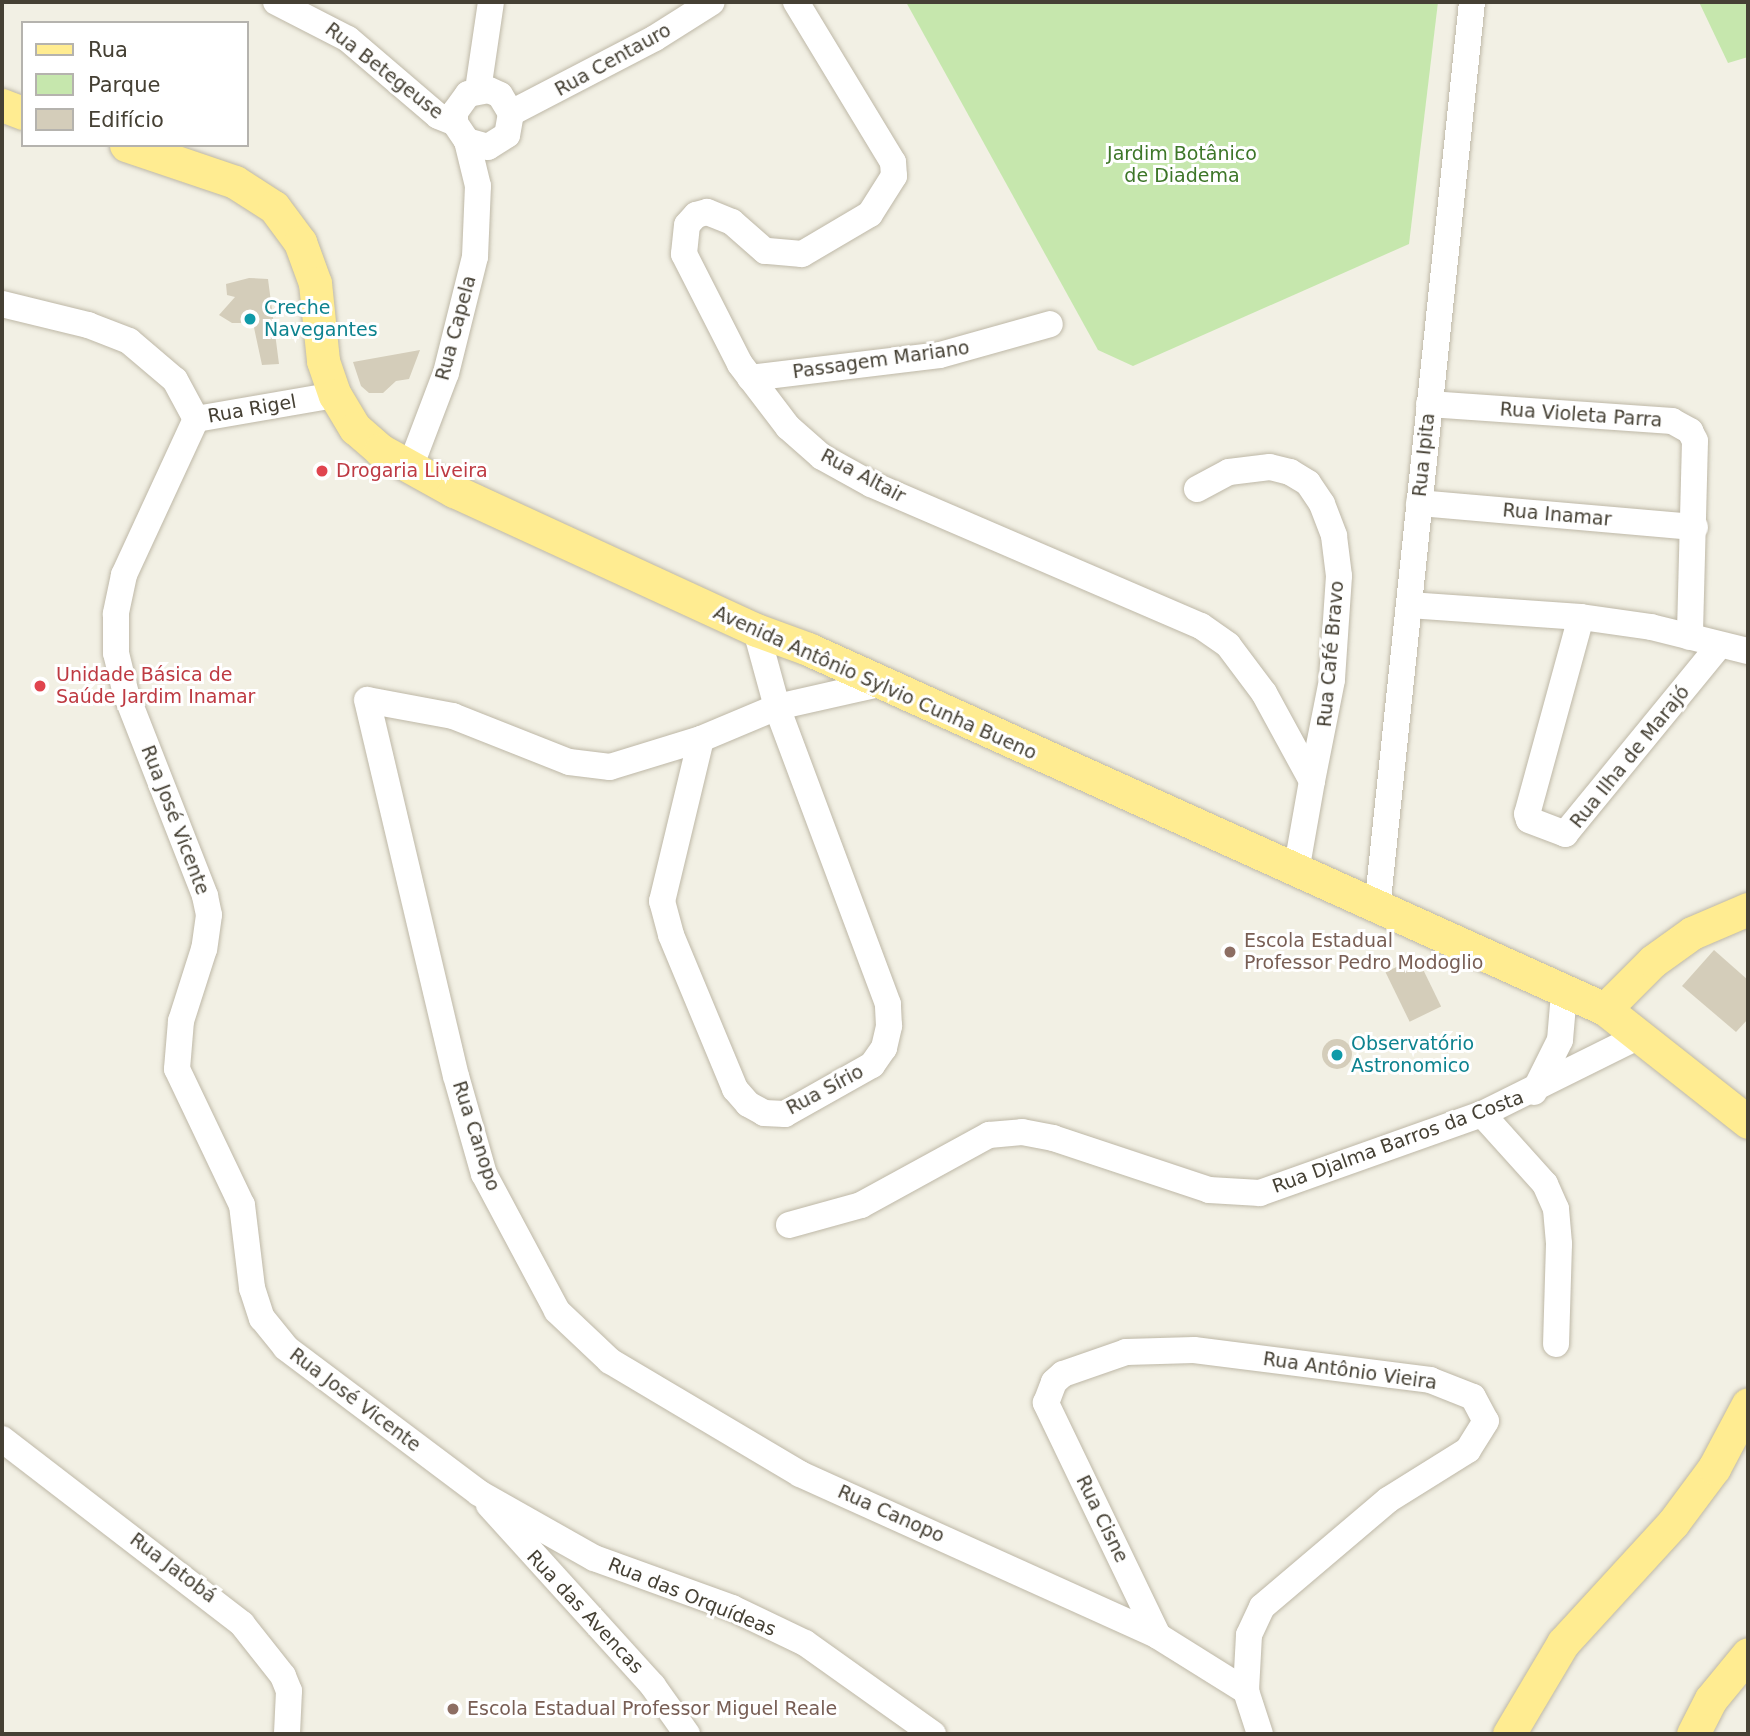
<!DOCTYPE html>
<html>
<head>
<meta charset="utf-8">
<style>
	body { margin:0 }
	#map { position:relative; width:1750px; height:1736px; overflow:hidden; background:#f2f0e4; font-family:"DejaVu Sans",sans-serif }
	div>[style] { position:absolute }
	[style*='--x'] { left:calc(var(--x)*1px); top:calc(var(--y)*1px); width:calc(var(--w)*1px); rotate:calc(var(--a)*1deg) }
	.green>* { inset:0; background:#c6e7ad }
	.building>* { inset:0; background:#d4cdba; transform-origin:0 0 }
	.round { border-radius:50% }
	.roads { filter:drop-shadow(0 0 2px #beb8a7) drop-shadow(0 0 2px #beb8a7) }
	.minor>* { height:26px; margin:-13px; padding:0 13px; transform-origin:13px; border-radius:13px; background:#fff }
	.major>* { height:33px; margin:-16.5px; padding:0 16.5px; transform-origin:16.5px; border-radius:16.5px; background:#ffec91 }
	.dots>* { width:19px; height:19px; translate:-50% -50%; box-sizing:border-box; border:4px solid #fff; border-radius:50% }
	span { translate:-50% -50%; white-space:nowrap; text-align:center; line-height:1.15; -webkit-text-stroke:6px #fff; paint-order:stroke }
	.street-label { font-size:19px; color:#454034 }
	.park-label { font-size:19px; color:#3d7628 }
	.culture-label { font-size:19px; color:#0d838f }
	.left { translate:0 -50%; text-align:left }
	.health-label { font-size:19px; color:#be3a42 }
	.education-label { font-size:19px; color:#785e54 }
	.frame { position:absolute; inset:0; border:4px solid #454034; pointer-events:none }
	.legend { position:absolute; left:21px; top:21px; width:228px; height:126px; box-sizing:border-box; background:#fff; border:2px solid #b5b3ae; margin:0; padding:9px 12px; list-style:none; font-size:21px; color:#454034 }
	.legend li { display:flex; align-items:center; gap:14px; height:35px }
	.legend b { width:35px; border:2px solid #b5b3ae }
</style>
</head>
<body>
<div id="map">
	<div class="green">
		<div style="clip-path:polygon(906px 2px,1438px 2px,1409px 244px,1133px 366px,1098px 350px)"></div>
		<div style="clip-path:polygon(1699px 2px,1748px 2px,1748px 57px,1728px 63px)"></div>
	</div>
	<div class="building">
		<div style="clip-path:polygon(249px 278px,268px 279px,279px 364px,262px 365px,253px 323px,232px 323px,219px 315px,235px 297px,227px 295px,226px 284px)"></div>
		<div style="clip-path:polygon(420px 350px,409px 379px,396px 381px,383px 393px,369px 393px,361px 386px,353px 362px)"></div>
		<div style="clip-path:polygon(1714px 950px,1748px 980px,1748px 1019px,1736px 1032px,1682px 986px)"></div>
		<div style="left:1417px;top:957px;width:55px;height:35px;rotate:64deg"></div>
		<div class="round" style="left:1322px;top:1039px;width:30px;height:30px"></div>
	</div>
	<div class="roads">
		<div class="minor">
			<div style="--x:276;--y:2;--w:81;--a:27.2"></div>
			<div style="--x:348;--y:39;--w:118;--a:40.5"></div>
			<div style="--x:438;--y:116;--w:18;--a:22"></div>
			<div style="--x:796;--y:2;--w:187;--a:58.8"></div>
			<div style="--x:893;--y:162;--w:14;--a:86"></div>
			<div style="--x:894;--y:176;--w:45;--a:122.3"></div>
			<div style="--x:870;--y:214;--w:79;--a:149.5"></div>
			<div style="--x:802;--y:254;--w:37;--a:-175"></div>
			<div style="--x:765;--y:251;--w:44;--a:-138.7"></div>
			<div style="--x:732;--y:222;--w:27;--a:-158"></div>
			<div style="--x:707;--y:212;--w:11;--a:165"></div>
			<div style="--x:696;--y:215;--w:13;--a:132"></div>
			<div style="--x:687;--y:225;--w:29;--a:96"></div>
			<div style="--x:684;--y:254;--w:123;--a:63"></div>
			<div style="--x:740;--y:364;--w:79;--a:52.7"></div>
			<div style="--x:788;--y:427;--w:45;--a:41.4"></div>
			<div style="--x:822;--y:457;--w:56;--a:28.9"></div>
			<div style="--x:871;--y:484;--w:359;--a:23.3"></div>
			<div style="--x:1201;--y:626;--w:33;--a:35"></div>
			<div style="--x:1228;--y:645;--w:60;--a:53.1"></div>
			<div style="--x:1264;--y:693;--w:100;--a:61.4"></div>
			<div style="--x:1312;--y:781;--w:92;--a:100"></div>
			<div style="--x:478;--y:90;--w:89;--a:-81.6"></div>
			<div style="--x:511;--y:113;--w:162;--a:-27.5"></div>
			<div style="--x:655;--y:38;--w:67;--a:-32.3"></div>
			<div style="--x:2;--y:304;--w:89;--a:13.7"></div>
			<div style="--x:88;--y:325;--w:44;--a:21.3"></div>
			<div style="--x:129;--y:341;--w:60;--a:40.3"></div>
			<div style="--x:175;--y:380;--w:44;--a:61.7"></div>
			<div style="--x:196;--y:419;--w:141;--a:-9.8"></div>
			<div style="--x:750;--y:378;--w:191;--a:-6.9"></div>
			<div style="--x:940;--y:355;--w:114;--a:-15.7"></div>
			<div style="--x:1429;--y:404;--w:244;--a:4"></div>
			<div style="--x:1672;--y:421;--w:21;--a:29"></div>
			<div style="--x:1690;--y:431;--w:11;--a:63"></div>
			<div style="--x:1695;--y:441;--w:196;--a:91.5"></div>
			<div style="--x:196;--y:419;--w:172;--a:114.8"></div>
			<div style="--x:124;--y:575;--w:40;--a:102"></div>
			<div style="--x:116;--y:614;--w:39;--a:90"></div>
			<div style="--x:116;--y:653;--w:42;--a:76.3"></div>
			<div style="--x:126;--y:694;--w:217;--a:68.6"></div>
			<div style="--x:205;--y:896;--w:19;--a:78"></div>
			<div style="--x:209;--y:915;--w:34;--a:98"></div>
			<div style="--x:204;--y:949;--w:76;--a:107.7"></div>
			<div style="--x:181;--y:1021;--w:48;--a:94.8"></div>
			<div style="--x:177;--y:1069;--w:151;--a:64.5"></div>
			<div style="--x:242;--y:1205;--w:84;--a:83.1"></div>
			<div style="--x:252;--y:1288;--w:32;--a:72"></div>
			<div style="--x:262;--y:1318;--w:38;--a:51"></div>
			<div style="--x:286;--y:1348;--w:241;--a:36.9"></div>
			<div style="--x:479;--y:1493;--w:132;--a:29.5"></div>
			<div style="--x:594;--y:1558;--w:147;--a:19.9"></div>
			<div style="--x:732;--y:1608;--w:81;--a:25.6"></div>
			<div style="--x:805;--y:1643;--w:157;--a:35.4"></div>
			<div style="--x:411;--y:465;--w:98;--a:-69.2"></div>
			<div style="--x:446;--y:373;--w:120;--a:-76"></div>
			<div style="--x:475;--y:257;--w:71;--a:-87.6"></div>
			<div style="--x:478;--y:186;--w:46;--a:-103.7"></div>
			<div style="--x:467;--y:141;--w:22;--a:-124"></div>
			<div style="--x:455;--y:123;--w:11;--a:-90"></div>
			<div style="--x:455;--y:112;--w:22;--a:-54"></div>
			<div style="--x:468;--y:94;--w:21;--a:-11"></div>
			<div style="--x:489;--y:90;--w:12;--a:24"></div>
			<div style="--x:500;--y:95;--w:21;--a:59"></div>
			<div style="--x:511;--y:113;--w:22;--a:100"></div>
			<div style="--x:507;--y:135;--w:22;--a:148"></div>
			<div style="--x:488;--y:147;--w:22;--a:-164"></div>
			<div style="--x:1197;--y:489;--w:36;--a:-28"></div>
			<div style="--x:1229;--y:472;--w:41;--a:-7"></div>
			<div style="--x:1270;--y:467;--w:21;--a:14"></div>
			<div style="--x:1290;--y:472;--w:21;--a:31"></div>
			<div style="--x:1308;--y:483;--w:25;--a:56"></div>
			<div style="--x:1322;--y:504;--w:34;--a:69"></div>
			<div style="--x:1334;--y:536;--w:40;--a:82.9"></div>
			<div style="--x:1339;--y:576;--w:104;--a:93.9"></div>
			<div style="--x:1332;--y:680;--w:103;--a:101.2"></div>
			<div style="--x:1419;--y:503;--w:277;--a:5"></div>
			<div style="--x:1409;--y:605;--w:172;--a:4"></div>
			<div style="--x:1581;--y:617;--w:71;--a:8.1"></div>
			<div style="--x:1651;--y:627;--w:100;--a:13.9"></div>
			<div style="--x:1581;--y:617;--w:204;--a:105.3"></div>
			<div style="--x:1527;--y:814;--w:6;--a:72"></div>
			<div style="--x:1529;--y:820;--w:39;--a:21"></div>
			<div style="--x:1565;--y:834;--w:242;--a:-50.7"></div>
			<div style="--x:879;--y:684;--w:105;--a:167.3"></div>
			<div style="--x:777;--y:707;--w:82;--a:157.2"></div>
			<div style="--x:701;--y:739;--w:95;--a:162.9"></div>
			<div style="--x:610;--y:767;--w:41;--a:-173"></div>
			<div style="--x:569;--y:762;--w:125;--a:-158.4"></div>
			<div style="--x:453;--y:716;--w:87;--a:-169.5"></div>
			<div style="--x:367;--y:700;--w:386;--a:76.7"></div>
			<div style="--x:456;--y:1076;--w:102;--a:74.1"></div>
			<div style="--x:484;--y:1174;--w:155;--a:61.9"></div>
			<div style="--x:557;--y:1311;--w:73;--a:43.3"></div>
			<div style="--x:610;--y:1361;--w:221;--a:30.7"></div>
			<div style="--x:800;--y:1474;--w:393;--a:24.3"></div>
			<div style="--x:1158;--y:1636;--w:104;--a:32"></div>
			<div style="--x:701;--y:739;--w:167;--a:103.5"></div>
			<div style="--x:662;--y:901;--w:35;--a:75"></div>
			<div style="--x:671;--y:935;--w:167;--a:67.4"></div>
			<div style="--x:735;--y:1089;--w:20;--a:49"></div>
			<div style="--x:748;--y:1104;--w:18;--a:29"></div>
			<div style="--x:764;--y:1113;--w:21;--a:3"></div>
			<div style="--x:785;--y:1114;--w:100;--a:-29.4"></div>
			<div style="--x:872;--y:1065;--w:21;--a:-55"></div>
			<div style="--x:884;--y:1048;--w:23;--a:-77"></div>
			<div style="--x:889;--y:1026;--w:22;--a:-93"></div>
			<div style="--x:888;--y:1004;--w:317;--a:-110.5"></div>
			<div style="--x:777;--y:707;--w:80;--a:-105.3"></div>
			<div style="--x:1377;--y:909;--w:912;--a:-84.02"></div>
			<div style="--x:1534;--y:1092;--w:58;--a:-63.4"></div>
			<div style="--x:1560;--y:1040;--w:47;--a:-85.1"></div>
			<div style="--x:1482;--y:1114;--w:94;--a:48"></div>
			<div style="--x:1545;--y:1184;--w:27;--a:66"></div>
			<div style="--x:1556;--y:1209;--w:35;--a:85"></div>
			<div style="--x:1559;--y:1244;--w:100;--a:91.7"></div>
			<div style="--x:789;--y:1225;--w:75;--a:-15.5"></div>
			<div style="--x:861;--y:1205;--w:146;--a:-28.7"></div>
			<div style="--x:989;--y:1135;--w:33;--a:-5"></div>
			<div style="--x:1022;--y:1132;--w:32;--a:11"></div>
			<div style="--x:1053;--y:1138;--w:164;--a:18.4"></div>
			<div style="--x:1209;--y:1190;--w:51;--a:3.4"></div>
			<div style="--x:1260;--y:1193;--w:236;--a:-19.6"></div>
			<div style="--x:1482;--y:1114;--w:178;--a:-26.4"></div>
			<div style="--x:2;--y:1439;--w:303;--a:37.6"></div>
			<div style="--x:242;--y:1624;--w:66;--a:51.7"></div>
			<div style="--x:283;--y:1676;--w:16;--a:68"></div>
			<div style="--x:289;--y:1691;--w:43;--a:92.7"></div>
			<div style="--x:489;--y:1505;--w:244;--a:47.8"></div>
			<div style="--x:653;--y:1686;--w:59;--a:54.7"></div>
			<div style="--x:1158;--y:1636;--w:259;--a:-115.7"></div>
			<div style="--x:1046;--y:1403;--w:22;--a:-69"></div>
			<div style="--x:1054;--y:1382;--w:12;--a:-42"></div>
			<div style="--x:1063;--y:1374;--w:67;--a:-19.2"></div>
			<div style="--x:1126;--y:1352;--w:68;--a:-1.7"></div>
			<div style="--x:1194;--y:1350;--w:238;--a:7.2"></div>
			<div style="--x:1430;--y:1380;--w:46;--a:21.6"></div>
			<div style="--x:1473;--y:1397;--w:27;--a:62"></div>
			<div style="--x:1486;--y:1421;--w:34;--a:122"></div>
			<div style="--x:1468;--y:1450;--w:94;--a:148"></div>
			<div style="--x:1388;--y:1500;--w:165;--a:139.7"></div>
			<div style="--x:1262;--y:1607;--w:31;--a:115"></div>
			<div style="--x:1249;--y:1635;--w:56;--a:93.1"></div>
			<div style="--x:1246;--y:1691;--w:45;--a:72"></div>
		</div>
		<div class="major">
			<div style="--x:2;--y:105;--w:22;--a:21"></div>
			<div style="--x:126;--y:145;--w:115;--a:18.7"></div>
			<div style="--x:235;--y:182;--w:46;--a:32.7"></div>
			<div style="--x:274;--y:207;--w:44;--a:53.4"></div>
			<div style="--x:300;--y:242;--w:44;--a:69.9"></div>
			<div style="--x:315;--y:283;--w:78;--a:84.1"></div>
			<div style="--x:323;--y:361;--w:36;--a:71"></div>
			<div style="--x:335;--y:395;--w:39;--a:59"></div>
			<div style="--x:355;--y:428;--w:33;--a:41"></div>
			<div style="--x:380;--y:450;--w:85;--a:29"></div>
			<div style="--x:454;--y:491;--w:332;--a:24.7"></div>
			<div style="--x:756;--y:630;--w:55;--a:20.1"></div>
			<div style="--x:808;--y:649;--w:875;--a:24.31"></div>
			<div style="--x:1605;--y:1009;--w:182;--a:38.3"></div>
			<div style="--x:1605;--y:1009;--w:68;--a:-45"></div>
			<div style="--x:1653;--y:961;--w:48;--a:-35.7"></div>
			<div style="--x:1692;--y:933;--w:61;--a:-23.2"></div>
			<div style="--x:1509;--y:1734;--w:106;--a:-59.3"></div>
			<div style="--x:1563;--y:1643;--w:163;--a:-47.5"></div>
			<div style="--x:1673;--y:1523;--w:69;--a:-53.3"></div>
			<div style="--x:1714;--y:1468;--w:72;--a:-62"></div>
			<div style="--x:1693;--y:1734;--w:39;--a:-63"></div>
			<div style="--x:1711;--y:1699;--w:58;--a:-50.6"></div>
		</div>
	</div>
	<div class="dots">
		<div style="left:250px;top:319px;background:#0f9aa8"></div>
		<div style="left:322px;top:471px;background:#e0444e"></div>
		<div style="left:40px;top:686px;background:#e0444e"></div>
		<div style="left:1230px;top:952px;background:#8d6e63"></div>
		<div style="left:1337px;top:1055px;background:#0f9aa8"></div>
		<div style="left:453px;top:1709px;background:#8d6e63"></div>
	</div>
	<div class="street-label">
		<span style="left:613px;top:60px;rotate:-29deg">Rua Centauro</span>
		<span style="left:384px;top:71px;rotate:38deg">Rua Betegeuse</span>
		<span style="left:456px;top:328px;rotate:-75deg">Rua Capela</span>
		<span style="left:881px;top:360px;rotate:-8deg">Passagem Mariano</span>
		<span style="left:252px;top:409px;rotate:-10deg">Rua Rigel</span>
		<span style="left:1581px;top:415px;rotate:4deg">Rua Violeta Parra</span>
		<span style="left:1424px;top:455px;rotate:-84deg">Rua Ipita</span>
		<span style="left:863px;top:476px;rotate:28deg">Rua Altair</span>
		<span style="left:1557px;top:515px;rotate:5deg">Rua Inamar</span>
		<span style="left:1331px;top:654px;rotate:-85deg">Rua Café Bravo</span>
		<span style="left:875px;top:683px;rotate:24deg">Avenida Antônio Sylvio Cunha Bueno</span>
		<span style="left:1630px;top:757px;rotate:-51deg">Rua Ilha de Marajó</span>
		<span style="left:175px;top:820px;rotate:69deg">Rua José Vicente</span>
		<span style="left:825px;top:1090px;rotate:-28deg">Rua Sírio</span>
		<span style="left:476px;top:1136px;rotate:72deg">Rua Canopo</span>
		<span style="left:1398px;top:1142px;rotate:-20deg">Rua Djalma Barros da Costa</span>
		<span style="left:1350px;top:1371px;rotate:8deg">Rua Antônio Vieira</span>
		<span style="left:355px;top:1400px;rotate:37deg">Rua José Vicente</span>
		<span style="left:891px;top:1514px;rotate:24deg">Rua Canopo</span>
		<span style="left:1102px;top:1519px;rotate:64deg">Rua Cisne</span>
		<span style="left:173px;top:1568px;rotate:37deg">Rua Jatobá</span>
		<span style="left:692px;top:1597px;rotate:22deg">Rua das Orquídeas</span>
		<span style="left:585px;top:1612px;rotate:47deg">Rua das Avencas</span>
	</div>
	<div class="park-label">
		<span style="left:1182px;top:165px">Jardim Botânico<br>de Diadema</span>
	</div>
	<div class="culture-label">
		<span class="left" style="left:264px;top:319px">Creche<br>Navegantes</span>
		<span class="left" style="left:1351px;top:1055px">Observatório<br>Astronomico</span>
	</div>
	<div class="health-label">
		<span class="left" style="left:336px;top:471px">Drogaria Liveira</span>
		<span class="left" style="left:56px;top:686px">Unidade Básica de<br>Saúde Jardim Inamar</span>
	</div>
	<div class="education-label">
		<span class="left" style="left:1244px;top:952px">Escola Estadual<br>Professor Pedro Modoglio</span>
		<span class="left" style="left:467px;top:1709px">Escola Estadual Professor Miguel Reale</span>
	</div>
	<div class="frame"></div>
	<ul class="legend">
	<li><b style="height:9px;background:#ffec91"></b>Rua</li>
	<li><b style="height:19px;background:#c6e7ad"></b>Parque</li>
	<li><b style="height:19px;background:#d4cdba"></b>Edifício</li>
	</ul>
</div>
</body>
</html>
